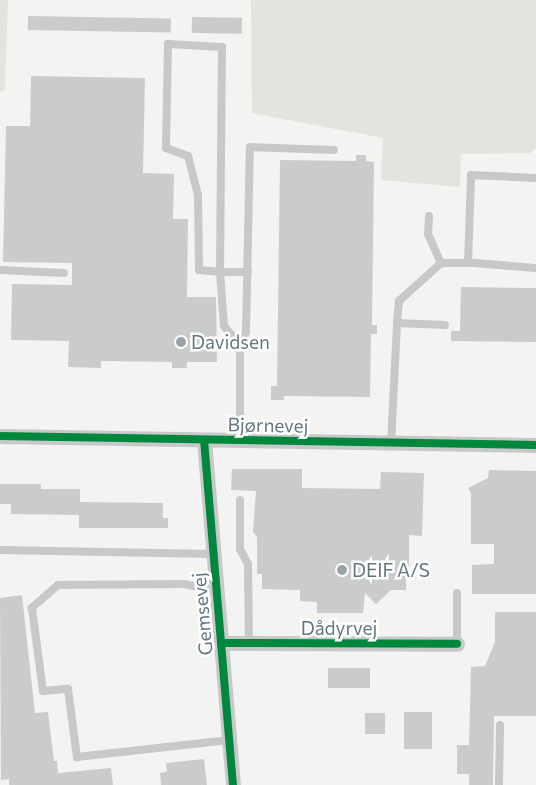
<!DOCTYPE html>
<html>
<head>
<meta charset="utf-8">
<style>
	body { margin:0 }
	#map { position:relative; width:536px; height:785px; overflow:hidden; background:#f3f3f1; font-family:Commissioner,sans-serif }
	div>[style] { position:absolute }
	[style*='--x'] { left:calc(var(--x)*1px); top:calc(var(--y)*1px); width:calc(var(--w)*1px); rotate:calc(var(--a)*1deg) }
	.green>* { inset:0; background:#e2e5de }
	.building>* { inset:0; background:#cacbcb; transform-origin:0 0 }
	.lane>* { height:8px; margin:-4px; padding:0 4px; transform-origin:4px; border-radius:4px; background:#c7c8c9 }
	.street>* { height:15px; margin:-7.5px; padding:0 7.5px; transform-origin:7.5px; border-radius:7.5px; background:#c7c8c9 }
	.cycleway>* { height:8px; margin:-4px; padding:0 4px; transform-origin:4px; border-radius:4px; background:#00873e }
	.dots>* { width:14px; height:14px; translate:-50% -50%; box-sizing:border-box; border:2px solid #fff; border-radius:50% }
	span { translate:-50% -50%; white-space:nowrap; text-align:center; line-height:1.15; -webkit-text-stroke:5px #fff; paint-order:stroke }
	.poi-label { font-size:19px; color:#647880 }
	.left { translate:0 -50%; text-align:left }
	.street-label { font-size:19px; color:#647880 }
</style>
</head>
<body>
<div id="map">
	<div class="green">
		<div style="clip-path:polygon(0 0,8px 0,5px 90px,0 92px)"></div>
		<div style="clip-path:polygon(251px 0,536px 0,536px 148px,530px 153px,461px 154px,460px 187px,381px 180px,383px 138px,252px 113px)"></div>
	</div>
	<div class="building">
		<div style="left:28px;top:16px;width:143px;height:14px;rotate:1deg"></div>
		<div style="left:192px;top:17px;width:50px;height:16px;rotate:1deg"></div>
		<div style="clip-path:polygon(31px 76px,145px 78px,143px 173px,174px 174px,173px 219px,188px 219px,187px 297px,216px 297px,217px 362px,187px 362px,187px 368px,172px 368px,172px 362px,101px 361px,101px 368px,68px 367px,69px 341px,11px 340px,12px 284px,72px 285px,72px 263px,3px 262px,6px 126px,30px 126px)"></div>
		<div style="clip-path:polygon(356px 155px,366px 155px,366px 161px,374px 162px,372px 325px,377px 325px,377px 334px,371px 334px,370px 397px,284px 396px,284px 400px,271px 400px,271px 386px,277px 386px,280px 160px,356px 161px)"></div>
		<div style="clip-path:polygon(461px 287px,536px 288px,536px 342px,451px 341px,451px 331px,460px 331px)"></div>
		<div style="clip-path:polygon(232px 469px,302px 469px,302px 488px,380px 489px,381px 472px,424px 473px,422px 536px,409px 535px,409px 579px,406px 579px,406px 590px,391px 590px,376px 604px,365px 593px,363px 613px,317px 613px,317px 602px,300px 601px,300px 590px,262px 589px,262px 574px,257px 574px,257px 537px,253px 532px,256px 491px,231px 490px)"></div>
		<div style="clip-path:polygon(489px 470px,536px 471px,536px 594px,472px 594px,472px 565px,494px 564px,494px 544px,471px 544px,471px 493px,468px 488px,488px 478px)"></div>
		<div style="clip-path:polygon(0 484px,41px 484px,41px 489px,80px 489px,80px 502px,163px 503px,163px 518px,168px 518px,168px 528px,79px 528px,79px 515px,11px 514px,11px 504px,0 504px)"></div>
		<div style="clip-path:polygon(22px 595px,35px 713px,48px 712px,54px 761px,57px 761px,58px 773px,111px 768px,113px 785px,9px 785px,9px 779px,1px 780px,0 598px)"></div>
		<div style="clip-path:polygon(495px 612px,536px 612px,536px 716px,494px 716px,493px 785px,469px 785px,469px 774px,457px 774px,457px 745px,469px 745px,471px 667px,485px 666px,495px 642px)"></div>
		<div style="left:328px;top:668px;width:42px;height:20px"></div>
		<div style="left:404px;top:712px;width:28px;height:37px"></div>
		<div style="left:365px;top:713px;width:20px;height:21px"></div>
		<div style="clip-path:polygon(204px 759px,207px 785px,161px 785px,160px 773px,167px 772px,166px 763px)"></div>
	</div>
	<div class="lane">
		<div style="--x:429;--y:216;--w:18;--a:93"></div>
		<div style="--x:428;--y:234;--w:32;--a:66"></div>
		<div style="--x:468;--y:263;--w:88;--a:-88"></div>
		<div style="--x:471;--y:175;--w:65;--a:2.6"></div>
		<div style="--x:0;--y:270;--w:64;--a:2.7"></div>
		<div style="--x:397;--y:323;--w:22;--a:-85"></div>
		<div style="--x:399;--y:301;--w:57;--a:-42.1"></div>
		<div style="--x:441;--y:263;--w:34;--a:0"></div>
		<div style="--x:475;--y:263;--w:61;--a:4.7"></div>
		<div style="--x:240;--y:345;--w:25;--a:-130"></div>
		<div style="--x:224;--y:326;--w:54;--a:-94.2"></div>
		<div style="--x:220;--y:272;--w:225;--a:-89.5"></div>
		<div style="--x:222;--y:47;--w:54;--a:-176.8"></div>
		<div style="--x:168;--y:44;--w:104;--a:91.1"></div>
		<div style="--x:166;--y:148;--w:23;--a:20"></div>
		<div style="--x:188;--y:156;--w:40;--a:75.6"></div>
		<div style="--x:198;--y:195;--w:75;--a:89.2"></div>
		<div style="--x:199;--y:270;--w:21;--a:5"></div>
		<div style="--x:220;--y:272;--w:28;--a:0"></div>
		<div style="--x:240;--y:440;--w:95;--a:-90"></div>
		<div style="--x:240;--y:345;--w:14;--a:-65"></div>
		<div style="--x:246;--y:332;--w:185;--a:-88.8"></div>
		<div style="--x:250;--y:147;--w:84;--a:2"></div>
		<div style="--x:391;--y:443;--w:120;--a:-87.1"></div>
		<div style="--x:397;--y:323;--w:48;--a:2.4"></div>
		<div style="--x:240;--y:500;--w:49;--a:90"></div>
		<div style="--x:240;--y:549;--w:17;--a:62"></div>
		<div style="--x:248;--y:564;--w:79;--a:89.3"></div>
		<div style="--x:0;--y:550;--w:213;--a:1.1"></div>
		<div style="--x:217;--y:591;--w:35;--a:-168"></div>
		<div style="--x:183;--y:584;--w:125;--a:179.5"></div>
		<div style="--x:58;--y:585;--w:35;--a:139"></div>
		<div style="--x:32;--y:608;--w:84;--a:82.5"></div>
		<div style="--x:43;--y:691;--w:25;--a:-5"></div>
		<div style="--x:68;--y:689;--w:69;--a:82.5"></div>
		<div style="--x:77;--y:757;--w:153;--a:-6.4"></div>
		<div style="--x:457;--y:593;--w:51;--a:90"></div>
		<div style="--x:499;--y:785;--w:60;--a:-89"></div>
	</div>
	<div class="street">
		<div style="--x:0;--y:436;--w:536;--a:0.96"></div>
		<div style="--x:204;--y:440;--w:346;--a:85.2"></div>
		<div style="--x:221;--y:643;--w:236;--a:0.2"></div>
	</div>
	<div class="cycleway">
		<div style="--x:0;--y:436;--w:536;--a:0.96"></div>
		<div style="--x:204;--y:440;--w:346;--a:85.2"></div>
		<div style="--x:221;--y:643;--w:236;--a:0.2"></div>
	</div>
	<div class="dots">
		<div style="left:181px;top:342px;background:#96a3a8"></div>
		<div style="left:342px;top:570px;background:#96a3a8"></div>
	</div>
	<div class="poi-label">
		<span class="left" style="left:191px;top:342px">Davidsen</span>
		<span class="left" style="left:352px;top:570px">DEIF A/S</span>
	</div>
	<div class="street-label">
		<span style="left:268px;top:425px;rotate:1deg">Bjørnevej</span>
		<span style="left:202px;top:614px;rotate:-95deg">Gemsevej</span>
		<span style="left:339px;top:628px">Dådyrvej</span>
	</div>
</div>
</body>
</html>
